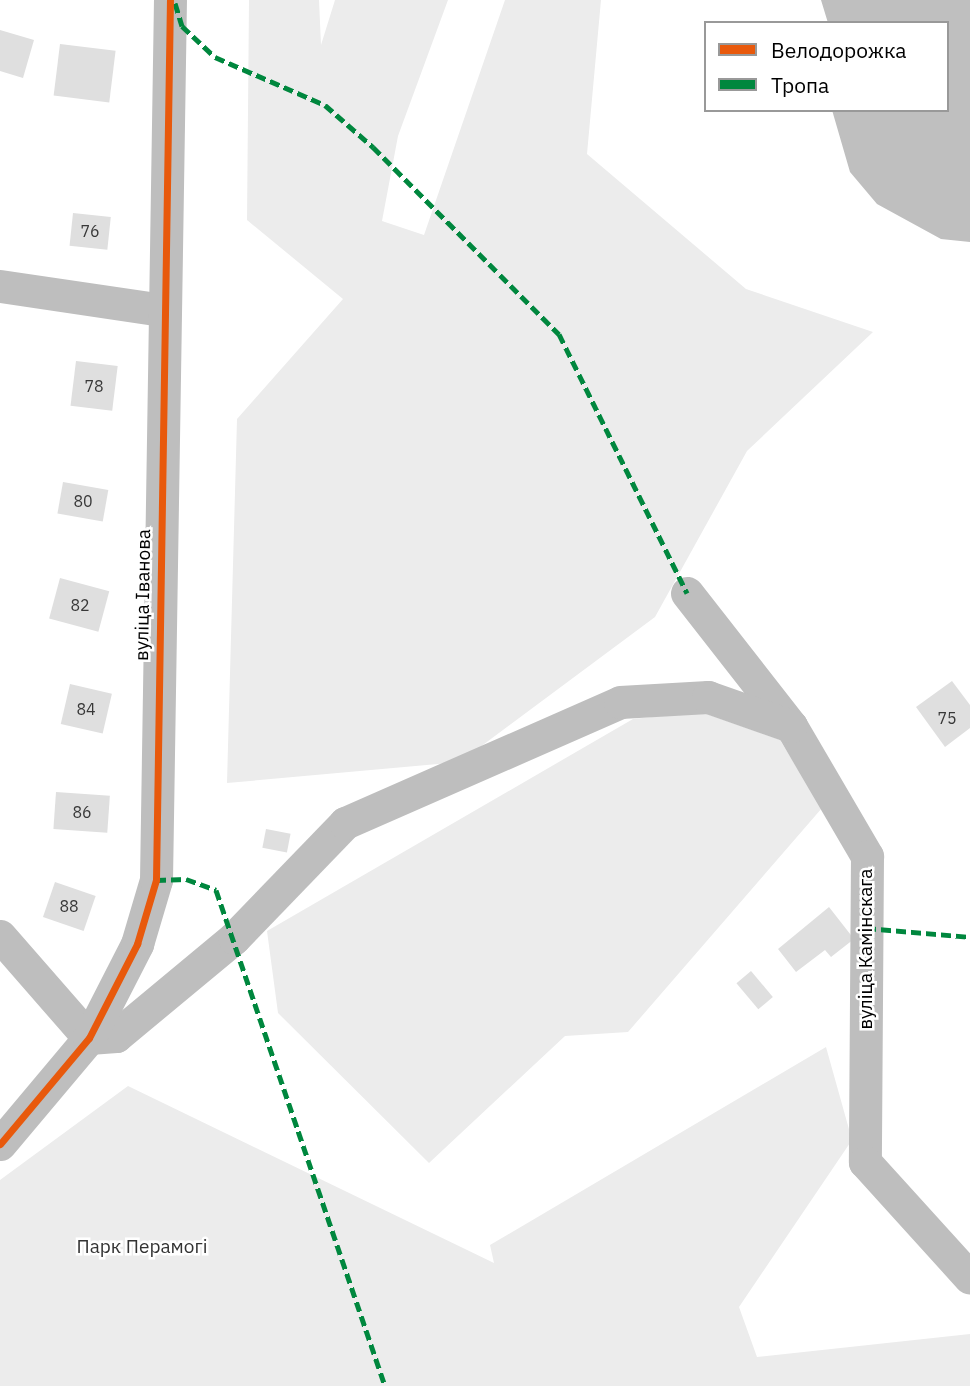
<!DOCTYPE html>
<html>
<head>
<meta charset="utf-8">
<style>
	body { margin:0 }
	#map { position:relative; width:970px; height:1386px; overflow:hidden; background:#fff; font-family:"IBM Plex Sans",sans-serif }
	div>[style] { position:absolute }
	[style*='--x'] { left:calc(var(--x)*1px); top:calc(var(--y)*1px); width:calc(var(--w)*1px); rotate:calc(var(--a)*1deg) }
	.green>* { inset:0; background:#ececec }
	.water>* { inset:0; background:#bfbfbf }
	.building>* { inset:0; background:#dfdfdf; transform-origin:0 0 }
	.minor>* { height:33px; margin:-16.5px; padding:0 16.5px; transform-origin:16.5px; border-radius:16.5px; background:#bebebe }
	.quiet>* { height:5px; margin-top:-2.5px; transform-origin:0; background:repeating-linear-gradient(90deg,#00873e 0 10px,transparent 0 15px) }
	.cycleway>* { height:7px; margin:-3.5px; padding:0 3.5px; transform-origin:3.5px; border-radius:3.5px; background:#e8590c }
	span { translate:-50% -50%; white-space:nowrap; text-align:center; line-height:1.15; -webkit-text-stroke:5px #fff; paint-order:stroke }
	.number-label { font-size:16px; color:#383838 }
	.number-label span { -webkit-text-stroke-width:0 }
	.street-label { font-size:19px; color:#000 }
	.park-label { font-size:19px; color:#333 }
	.legend { position:absolute; left:704px; top:21px; width:245px; height:91px; box-sizing:border-box; background:#fff; border:2px solid #999; margin:0; padding:9px 12px; list-style:none; font-size:21px; color:#000 }
	.legend li { display:flex; align-items:center; gap:14px; height:35px }
	.legend b { width:35px; border:2px solid #999 }
</style>
</head>
<body>
<div id="map">
	<div class="green">
		<div style="clip-path:polygon(249px 0,319px 0,321px 45px,335px 0,448px 0,398px 136px,382px 221px,424px 235px,505px 0,601px 0,587px 154px,746px 289px,873px 332px,747px 451px,655px 617px,460px 762px,227px 783px,237px 419px,343px 299px,247px 220px)"></div>
		<div style="clip-path:polygon(701px 712px,780px 740px,822px 808px,628px 1032px,565px 1036px,429px 1163px,278px 1013px,267px 931px,633px 719px)"></div>
		<div style="clip-path:polygon(826px 1047px,852px 1140px,739px 1307px,757px 1357px,970px 1334px,970px 1386px,0 1386px,0 1180px,128px 1086px,494px 1263px,490px 1245px)"></div>
	</div>
	<div class="water">
		<div style="clip-path:polygon(821px 0,970px 0,970px 242px,941px 239px,877px 204px,850px 172px,832px 110px,947px 110px,947px 23px,828px 23px)"></div>
	</div>
	<div class="building">
		<div style="clip-path:polygon(0 30px,34px 40px,23px 78px,0 71px)"></div>
		<div style="left:60px;top:44px;width:56px;height:52px;rotate:7deg"></div>
		<div style="left:73px;top:213px;width:38px;height:33px;rotate:6deg"></div>
		<div style="left:76px;top:361px;width:42px;height:45px;rotate:7deg"></div>
		<div style="left:63px;top:482px;width:46px;height:32px;rotate:10deg"></div>
		<div style="left:60px;top:578px;width:51px;height:42px;rotate:15deg"></div>
		<div style="clip-path:polygon(952px 681px,970px 705px,970px 728px,945px 747px,916px 707px)"></div>
		<div style="left:70px;top:684px;width:43px;height:41px;rotate:13deg"></div>
		<div style="left:56px;top:792px;width:54px;height:37px;rotate:4deg"></div>
		<div style="left:266px;top:829px;width:25px;height:19px;rotate:11deg"></div>
		<div style="left:55px;top:882px;width:43px;height:37px;rotate:19deg"></div>
		<div style="clip-path:polygon(829px 907px,854px 939px,831px 957px,825px 950px,796px 972px,778px 949px)"></div>
		<div style="left:751px;top:971px;width:34px;height:19px;rotate:50deg"></div>
	</div>
	<div class="minor">
		<div style="--x:0;--y:286;--w:165;--a:8.4"></div>
		<div style="--x:687;--y:593;--w:169;--a:52"></div>
		<div style="--x:791;--y:726;--w:151;--a:59.7"></div>
		<div style="--x:867;--y:856;--w:306;--a:90.4"></div>
		<div style="--x:865;--y:1162;--w:156;--a:47.8"></div>
		<div style="--x:0;--y:936;--w:135;--a:48.9"></div>
		<div style="--x:89;--y:1038;--w:27;--a:-4"></div>
		<div style="--x:116;--y:1036;--w:153;--a:-39.7"></div>
		<div style="--x:234;--y:938;--w:160;--a:-46"></div>
		<div style="--x:345;--y:823;--w:300;--a:-23.7"></div>
		<div style="--x:620;--y:702;--w:88;--a:-3.3"></div>
		<div style="--x:708;--y:697;--w:88;--a:19.3"></div>
		<div style="--x:0;--y:1144;--w:138;--a:-50"></div>
		<div style="--x:89;--y:1038;--w:106;--a:-62.9"></div>
		<div style="--x:137;--y:944;--w:67;--a:-73.5"></div>
		<div style="--x:156;--y:880;--w:880;--a:-89.09"></div>
	</div>
	<div class="quiet">
		<div style="--x:175;--y:3;--w:24;--a:73"></div>
		<div style="--x:182;--y:26;--w:45;--a:43.2"></div>
		<div style="--x:215;--y:57;--w:120;--a:23.6"></div>
		<div style="--x:325;--y:105;--w:64;--a:41.2"></div>
		<div style="--x:373;--y:147;--w:264;--a:45.2"></div>
		<div style="--x:559;--y:334;--w:289;--a:63.7"></div>
		<div style="--x:156;--y:880;--w:30;--a:-2"></div>
		<div style="--x:186;--y:879;--w:32;--a:20"></div>
		<div style="--x:216;--y:890;--w:524;--a:71.18"></div>
		<div style="--x:866;--y:928;--w:104;--a:4.9"></div>
	</div>
	<div class="cycleway">
		<div style="--x:0;--y:1144;--w:138;--a:-50"></div>
		<div style="--x:89;--y:1038;--w:106;--a:-62.9"></div>
		<div style="--x:137;--y:944;--w:67;--a:-73.5"></div>
		<div style="--x:156;--y:880;--w:880;--a:-89.09"></div>
	</div>
	<div class="number-label">
		<span style="left:90px;top:231px">76</span>
		<span style="left:94px;top:386px">78</span>
		<span style="left:83px;top:501px">80</span>
		<span style="left:80px;top:605px">82</span>
		<span style="left:86px;top:709px">84</span>
		<span style="left:947px;top:718px">75</span>
		<span style="left:82px;top:812px">86</span>
		<span style="left:69px;top:906px">88</span>
	</div>
	<div class="street-label">
		<span style="left:143px;top:595px;rotate:-89deg">вуліца Іванова</span>
		<span style="left:866px;top:949px;rotate:-90deg">вуліца Камінскага</span>
	</div>
	<div class="park-label">
		<span style="left:142px;top:1247px">Парк Перамогі</span>
	</div>
	<ul class="legend">
	<li><b style="height:9px;background:#e8590c"></b>Велодорожка</li>
	<li><b style="height:9px;background:#00873e"></b>Тропа</li>
	</ul>
</div>
</body>
</html>
